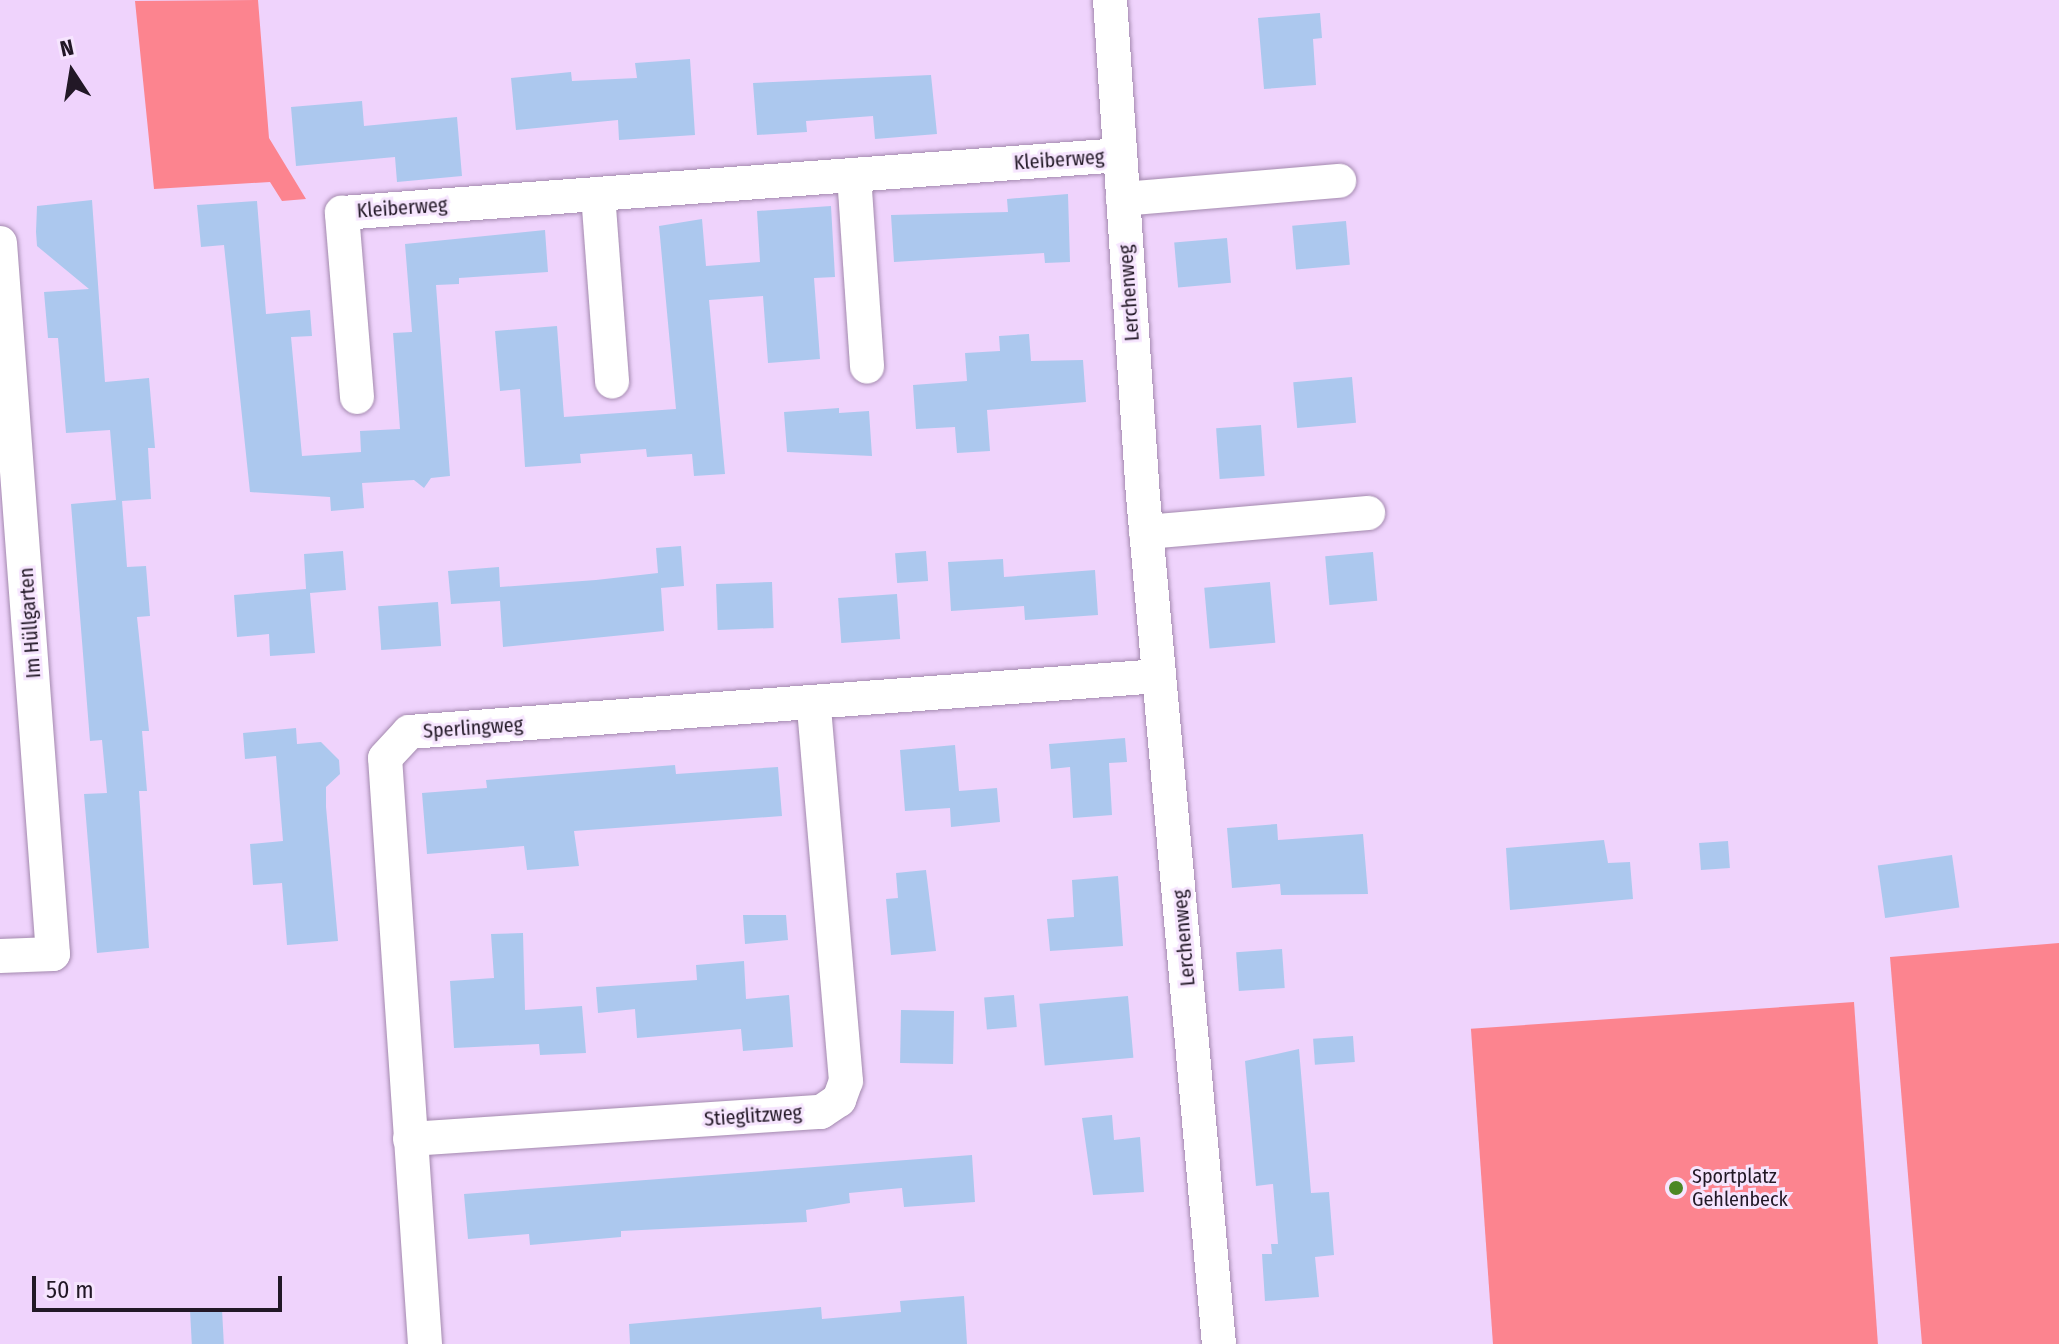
<!DOCTYPE html>
<html>
<head>
<meta charset="utf-8">
<style>
	body { margin:0 }
	#map { position:relative; width:2059px; height:1344px; overflow:hidden; background:#efd3fc; font-family:"Fira Sans Condensed",sans-serif }
	div>[style] { position:absolute }
	[style*='--x'] { left:calc(var(--x)*1px); top:calc(var(--y)*1px); width:calc(var(--w)*1px); rotate:calc(var(--a)*1deg) }
	.green>* { inset:0; background:#fc848f; transform-origin:0 0 }
	.building>* { inset:0; background:#acc8ee; transform-origin:0 0 }
	.roads { filter:drop-shadow(0 0 2px #a389ae) drop-shadow(0 0 2px #a389ae) }
	.minor>* { height:34px; margin:-17px; padding:0 17px; transform-origin:17px; border-radius:17px; background:#fff }
	.dots>* { width:22px; height:22px; translate:-50% -50%; box-sizing:border-box; border:4px solid #f6e5fe; border-radius:50% }
	span { translate:-50% -50%; white-space:nowrap; text-align:center; line-height:1.15; -webkit-text-stroke:6px #f6e5fe; paint-order:stroke }
	.street-label { font-size:20px; color:#221826 }
	.poi-label { font-size:20px; color:#221826 }
	.left { translate:0 -50%; text-align:left }
	.north { position:absolute; left:32px; top:32px; width:80px; height:80px; -webkit-text-stroke:6px #f6e5fe; paint-order:stroke; rotate:348deg; font-size:22px; font-weight:700; line-height:32px; text-align:center; color:#221826 }
	.north::after { content:''; display:block; margin:auto; width:28px; height:36px; background:#221826; clip-path:polygon(50% 0,100% 100%,50% 72%,0 100%) }
	.scale { position:absolute; left:32px; top:1276px; width:250px; height:36px; box-sizing:border-box; border:4px solid #221826; border-top:0; padding-left:10px; font-size:24px; line-height:28px; white-space:nowrap; color:#221826; -webkit-text-stroke:6px #f6e5fe; paint-order:stroke }
</style>
</head>
<body>
<div id="map">
	<div class="green">
		<div style="clip-path:polygon(258px 0,269px 138px,306px 199px,282px 201px,270px 182px,154px 189px,135px 1px)"></div>
		<div style="clip-path:polygon(2059px 943px,2059px 1344px,1922px 1344px,1890px 957px)"></div>
		<div style="left:1854px;top:1002px;width:343px;height:384px;rotate:86deg"></div>
	</div>
	<div class="building">
		<div style="clip-path:polygon(1320px 13px,1322px 38px,1313px 39px,1316px 85px,1264px 89px,1258px 18px)"></div>
		<div style="clip-path:polygon(690px 59px,695px 135px,619px 140px,618px 120px,516px 130px,511px 78px,571px 72px,572px 81px,637px 78px,635px 63px)"></div>
		<div style="clip-path:polygon(931px 75px,937px 134px,875px 139px,873px 116px,806px 121px,807px 132px,757px 135px,753px 83px)"></div>
		<div style="clip-path:polygon(362px 101px,364px 126px,457px 117px,462px 176px,397px 182px,395px 157px,296px 166px,291px 107px)"></div>
		<div style="clip-path:polygon(1068px 194px,1070px 262px,1045px 263px,1044px 253px,894px 262px,891px 215px,1008px 212px,1007px 199px)"></div>
		<div style="clip-path:polygon(92px 200px,105px 382px,149px 378px,155px 448px,148px 448px,151px 499px,122px 501px,127px 567px,146px 566px,150px 616px,137px 617px,149px 731px,142px 731px,147px 791px,139px 791px,149px 948px,97px 953px,84px 794px,107px 793px,102px 740px,90px 741px,71px 504px,116px 500px,110px 430px,66px 433px,58px 338px,48px 338px,44px 292px,89px 289px,37px 246px,36px 232px,37px 206px)"></div>
		<div style="clip-path:polygon(257px 201px,266px 314px,310px 310px,312px 336px,291px 337px,302px 456px,361px 452px,360px 431px,400px 429px,393px 333px,412px 332px,405px 244px,545px 230px,548px 272px,459px 278px,459px 284px,436px 285px,450px 476px,431px 478px,424px 488px,414px 480px,362px 483px,364px 508px,331px 511px,330px 497px,250px 492px,224px 245px,201px 247px,197px 205px)"></div>
		<div style="clip-path:polygon(831px 206px,835px 277px,814px 278px,820px 359px,768px 363px,763px 296px,709px 300px,725px 474px,694px 476px,692px 454px,647px 457px,646px 449px,580px 454px,581px 463px,525px 467px,520px 389px,500px 391px,495px 331px,557px 326px,564px 417px,676px 409px,659px 226px,702px 219px,706px 266px,760px 262px,757px 211px)"></div>
		<div style="left:1346px;top:221px;width:44px;height:54px;rotate:85deg"></div>
		<div style="left:1227px;top:238px;width:45px;height:53px;rotate:85deg"></div>
		<div style="clip-path:polygon(1029px 334px,1031px 361px,1083px 360px,1086px 402px,987px 410px,990px 451px,957px 453px,955px 427px,916px 429px,913px 385px,967px 381px,965px 353px,1000px 351px,999px 336px)"></div>
		<div style="left:1352px;top:377px;width:46px;height:59px;rotate:85deg"></div>
		<div style="clip-path:polygon(839px 408px,839px 413px,869px 411px,872px 456px,787px 452px,784px 412px)"></div>
		<div style="left:1261px;top:425px;width:51px;height:45px;rotate:86deg"></div>
		<div style="clip-path:polygon(681px 546px,684px 586px,661px 588px,664px 631px,503px 647px,500px 601px,451px 604px,448px 571px,499px 567px,500px 587px,596px 580px,658px 573px,656px 548px)"></div>
		<div style="clip-path:polygon(343px 551px,346px 590px,310px 593px,315px 653px,270px 656px,269px 634px,237px 637px,234px 595px,306px 589px,304px 554px)"></div>
		<div style="left:926px;top:551px;width:30px;height:31px;rotate:86deg"></div>
		<div style="left:1373px;top:552px;width:49px;height:48px;rotate:85deg"></div>
		<div style="clip-path:polygon(1003px 559px,1004px 577px,1095px 570px,1098px 615px,1025px 620px,1024px 606px,951px 611px,948px 562px)"></div>
		<div style="left:772px;top:582px;width:46px;height:56px;rotate:88deg"></div>
		<div style="left:1270px;top:582px;width:61px;height:66px;rotate:85deg"></div>
		<div style="left:897px;top:594px;width:45px;height:59px;rotate:86deg"></div>
		<div style="left:438px;top:602px;width:44px;height:60px;rotate:86deg"></div>
		<div style="clip-path:polygon(296px 728px,297px 744px,321px 742px,339px 760px,340px 774px,326px 787px,326px 807px,338px 941px,287px 945px,282px 883px,253px 885px,250px 844px,283px 841px,276px 756px,245px 759px,243px 733px)"></div>
		<div style="clip-path:polygon(1125px 738px,1127px 762px,1109px 763px,1112px 815px,1073px 818px,1070px 767px,1051px 769px,1049px 744px)"></div>
		<div style="clip-path:polygon(955px 745px,959px 791px,997px 788px,1000px 822px,951px 827px,950px 808px,905px 811px,900px 750px)"></div>
		<div style="clip-path:polygon(675px 765px,676px 774px,778px 767px,782px 816px,574px 831px,579px 866px,527px 870px,524px 846px,427px 854px,422px 793px,487px 788px,486px 780px)"></div>
		<div style="clip-path:polygon(1277px 824px,1278px 840px,1363px 834px,1368px 894px,1281px 895px,1280px 884px,1232px 888px,1227px 828px)"></div>
		<div style="clip-path:polygon(1604px 840px,1608px 863px,1630px 862px,1633px 899px,1510px 910px,1506px 848px)"></div>
		<div style="left:1728px;top:841px;width:27px;height:29px;rotate:86deg"></div>
		<div style="left:1952px;top:855px;width:53px;height:75px;rotate:82deg"></div>
		<div style="clip-path:polygon(926px 870px,936px 951px,891px 955px,886px 899px,898px 898px,896px 873px)"></div>
		<div style="clip-path:polygon(1118px 876px,1123px 946px,1050px 951px,1047px 919px,1074px 917px,1072px 880px)"></div>
		<div style="clip-path:polygon(743px 915px,786px 915px,788px 940px,745px 944px)"></div>
		<div style="clip-path:polygon(523px 933px,525px 1010px,582px 1006px,586px 1053px,540px 1055px,539px 1044px,454px 1048px,450px 981px,494px 978px,491px 934px)"></div>
		<div style="left:1282px;top:949px;width:39px;height:46px;rotate:86deg"></div>
		<div style="clip-path:polygon(744px 961px,746px 999px,789px 995px,793px 1047px,743px 1051px,741px 1029px,637px 1038px,635px 1009px,598px 1013px,596px 987px,697px 980px,696px 965px)"></div>
		<div style="left:1014px;top:995px;width:32px;height:30px;rotate:85deg"></div>
		<div style="left:1128px;top:996px;width:62px;height:89px;rotate:85deg"></div>
		<div style="left:954px;top:1011px;width:53px;height:53px;rotate:91deg"></div>
		<div style="left:1353px;top:1036px;width:26px;height:40px;rotate:86deg"></div>
		<div style="clip-path:polygon(1299px 1049px,1311px 1193px,1329px 1192px,1334px 1255px,1315px 1257px,1319px 1297px,1265px 1301px,1262px 1254px,1272px 1254px,1271px 1244px,1278px 1244px,1273px 1184px,1256px 1186px,1245px 1061px)"></div>
		<div style="clip-path:polygon(1112px 1115px,1114px 1140px,1140px 1137px,1144px 1192px,1093px 1195px,1082px 1118px)"></div>
		<div style="clip-path:polygon(972px 1155px,975px 1202px,904px 1207px,902px 1188px,849px 1193px,850px 1203px,806px 1210px,807px 1222px,621px 1231px,621px 1237px,530px 1245px,529px 1234px,468px 1239px,464px 1194px)"></div>
		<div style="clip-path:polygon(964px 1296px,967px 1344px,630px 1344px,629px 1324px,821px 1307px,822px 1319px,901px 1312px,900px 1301px)"></div>
		<div style="left:222px;top:1309px;width:35px;height:32px;rotate:87deg"></div>
	</div>
	<div class="roads">
		<div class="minor">
			<div style="--x:1110;--y:0;--w:497;--a:86.2"></div>
			<div style="--x:1143;--y:496;--w:851;--a:84.88"></div>
			<div style="--x:854;--y:175;--w:192;--a:86.1"></div>
			<div style="--x:598;--y:194;--w:188;--a:85.7"></div>
			<div style="--x:1123;--y:199;--w:217;--a:-4.8"></div>
			<div style="--x:0;--y:243;--w:713;--a:85.74"></div>
			<div style="--x:53;--y:954;--w:53;--a:177.8"></div>
			<div style="--x:357;--y:397;--w:185;--a:-94.7"></div>
			<div style="--x:342;--y:213;--w:780;--a:-4.26"></div>
			<div style="--x:1146;--y:532;--w:223;--a:-4.9"></div>
			<div style="--x:410;--y:1139;--w:412;--a:-3.8"></div>
			<div style="--x:821;--y:1112;--w:22;--a:-34"></div>
			<div style="--x:839;--y:1100;--w:20;--a:-70"></div>
			<div style="--x:846;--y:1081;--w:378;--a:-94.9"></div>
			<div style="--x:425;--y:1344;--w:587;--a:-93.9"></div>
			<div style="--x:385;--y:758;--w:35;--a:-47"></div>
			<div style="--x:409;--y:732;--w:752;--a:-4.27"></div>
		</div>
	</div>
	<div class="dots">
		<div style="left:1676px;top:1188px;background:#4c8725"></div>
	</div>
	<div class="street-label">
		<span style="left:1059px;top:160px;rotate:-4deg">Kleiberweg</span>
		<span style="left:402px;top:208px;rotate:-4deg">Kleiberweg</span>
		<span style="left:1129px;top:293px;rotate:-94deg">Lerchenweg</span>
		<span style="left:30px;top:623px;rotate:-94deg">Im Hüllgarten</span>
		<span style="left:473px;top:728px;rotate:-4deg">Sperlingweg</span>
		<span style="left:1184px;top:938px;rotate:-95deg">Lerchenweg</span>
		<span style="left:753px;top:1116px;rotate:-4deg">Stieglitzweg</span>
	</div>
	<div class="poi-label">
		<span class="left" style="left:1692px;top:1188px">Sportplatz<br>Gehlenbeck</span>
	</div>
	<div class="north">N</div>
	<div class="scale">50 m</div>
</div>
</body>
</html>
